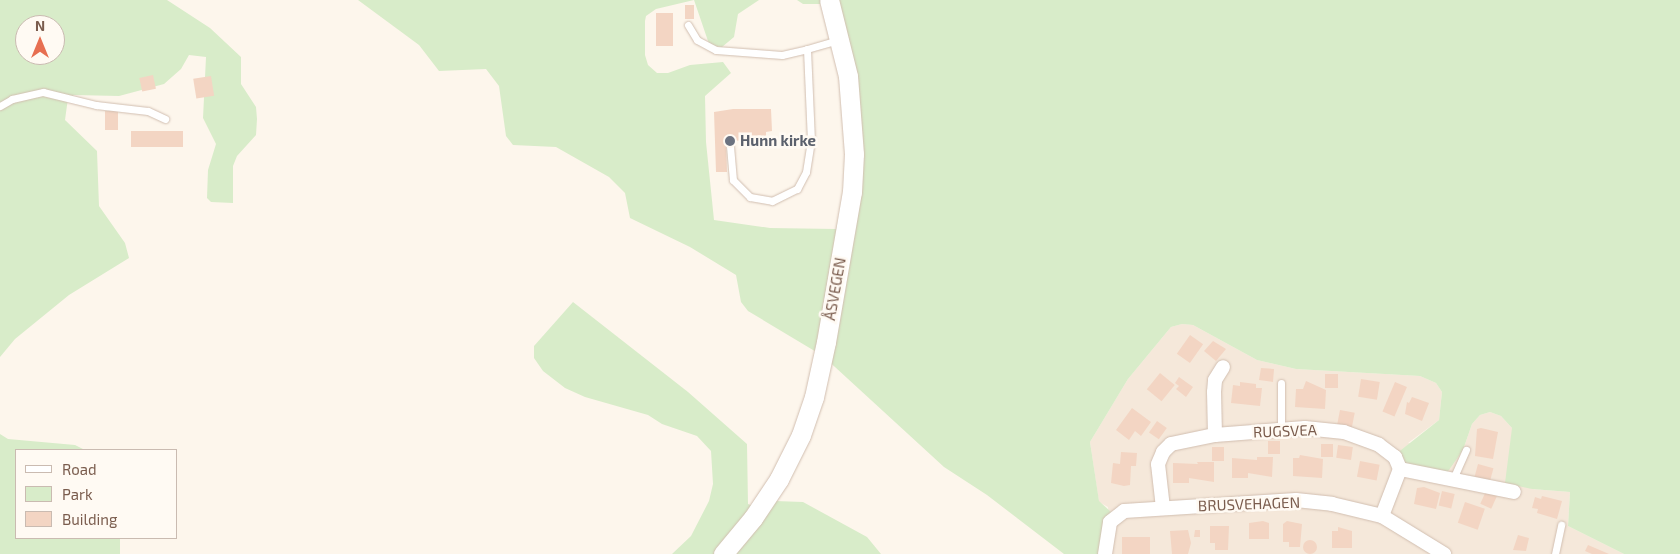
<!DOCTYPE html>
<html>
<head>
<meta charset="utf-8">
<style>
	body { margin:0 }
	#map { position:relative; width:1680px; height:554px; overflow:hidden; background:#fdf6ec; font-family:"Exo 2",sans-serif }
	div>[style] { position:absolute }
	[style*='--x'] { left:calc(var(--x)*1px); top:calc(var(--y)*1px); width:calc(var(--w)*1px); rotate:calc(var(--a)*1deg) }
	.residential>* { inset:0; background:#f5e8da }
	.green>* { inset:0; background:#d8ecc9 }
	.building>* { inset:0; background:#f3d5c3; transform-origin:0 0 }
	.round { border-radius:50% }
	.roads { filter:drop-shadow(0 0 1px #d1beb0) drop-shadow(0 0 1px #d1beb0) }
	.lane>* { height:7px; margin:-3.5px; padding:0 3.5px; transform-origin:3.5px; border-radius:3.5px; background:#fff }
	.street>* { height:14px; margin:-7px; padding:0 7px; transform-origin:7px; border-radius:7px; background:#fff }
	.secondary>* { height:19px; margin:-9.5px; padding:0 9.5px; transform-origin:9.5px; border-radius:9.5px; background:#fff }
	.dots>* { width:14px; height:14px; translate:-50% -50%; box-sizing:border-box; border:2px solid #fffaf3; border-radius:50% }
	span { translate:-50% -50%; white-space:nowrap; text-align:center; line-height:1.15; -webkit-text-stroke:5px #fffaf3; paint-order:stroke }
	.worship-label { font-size:15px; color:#5b616d; font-weight:700 }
	.left { translate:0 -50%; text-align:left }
	.street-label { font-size:15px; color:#7a5c4d }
	.legend { position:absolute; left:15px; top:449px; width:162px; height:90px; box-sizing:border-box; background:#fffaf3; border:1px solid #cabbb1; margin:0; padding:6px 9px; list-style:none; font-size:15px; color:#7a5c4d }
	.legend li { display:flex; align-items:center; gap:10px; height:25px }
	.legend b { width:25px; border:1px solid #cabbb1 }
	.north { position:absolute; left:15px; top:15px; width:50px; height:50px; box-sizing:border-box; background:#fffaf3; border:1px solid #cabbb1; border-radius:50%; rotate:0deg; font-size:14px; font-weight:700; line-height:20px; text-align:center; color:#7a5c4d }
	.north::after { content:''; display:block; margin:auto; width:18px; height:22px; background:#e76f51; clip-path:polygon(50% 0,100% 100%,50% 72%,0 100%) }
</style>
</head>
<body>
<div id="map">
	<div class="residential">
		<div style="clip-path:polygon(1182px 324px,1193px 325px,1257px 360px,1296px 369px,1420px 376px,1436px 383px,1442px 392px,1439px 420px,1408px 443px,1463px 450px,1472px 424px,1480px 415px,1490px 412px,1501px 416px,1512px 428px,1512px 439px,1532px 489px,1570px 492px,1568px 526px,1624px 554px,1111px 554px,1108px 507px,1099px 502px,1090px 442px,1128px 379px,1171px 327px)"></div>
	</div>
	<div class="green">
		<div style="clip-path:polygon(evenodd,0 0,167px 0,210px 28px,241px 57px,241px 84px,256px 107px,257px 119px,256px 135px,237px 156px,233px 166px,233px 203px,211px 202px,207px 198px,208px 170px,216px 144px,203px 118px,206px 57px,189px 55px,181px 69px,164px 84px,119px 96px,74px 95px,68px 98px,65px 120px,97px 151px,99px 206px,125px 243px,129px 258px,69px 295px,15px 339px,0 357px,0 0,25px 25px,55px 25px,55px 55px,25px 55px,25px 25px)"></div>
		<div style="clip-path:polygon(358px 0,759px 0,738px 14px,734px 37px,722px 47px,711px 46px,708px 41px,694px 0,656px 9px,646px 16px,645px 21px,645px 55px,648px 65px,657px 73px,668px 73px,690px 65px,723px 62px,731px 73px,705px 96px,706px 142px,714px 220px,770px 228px,836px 229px,858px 131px,825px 4px,803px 4px,797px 0,1680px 0,1680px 554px,1624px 554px,1568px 526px,1570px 492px,1532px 489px,1505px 483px,1512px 428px,1501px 416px,1490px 412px,1480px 415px,1472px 424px,1463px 450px,1444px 477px,1398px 470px,1396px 454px,1439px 420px,1442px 392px,1436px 383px,1420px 376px,1296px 369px,1257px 360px,1193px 325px,1182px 324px,1171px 327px,1128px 379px,1090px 442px,1099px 501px,1111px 512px,1111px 554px,1064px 554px,987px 495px,944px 467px,823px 356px,748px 311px,741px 302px,736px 275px,690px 247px,630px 218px,625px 193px,609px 177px,556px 147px,513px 145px,506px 136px,499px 86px,486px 69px,439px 71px,419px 45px)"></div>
		<div style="clip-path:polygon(573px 302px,688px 392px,747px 444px,748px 504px,753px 506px,775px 501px,803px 502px,867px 537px,881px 554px,672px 554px,691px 536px,709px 501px,713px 484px,711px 451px,697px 436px,662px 424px,648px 415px,585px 397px,565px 388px,543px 371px,534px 358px,534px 346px)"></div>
		<div style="clip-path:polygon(0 434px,8px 439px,75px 445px,85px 450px,16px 450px,16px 538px,120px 538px,120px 554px,0 554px)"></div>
	</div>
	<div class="building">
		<div style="left:685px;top:5px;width:9px;height:14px"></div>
		<div style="left:656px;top:13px;width:17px;height:33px"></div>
		<div style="left:153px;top:75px;width:14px;height:14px;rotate:78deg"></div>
		<div style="left:211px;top:76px;width:20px;height:18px;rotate:81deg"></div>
		<div style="clip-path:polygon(733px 109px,771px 109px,772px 131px,766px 132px,766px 140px,726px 141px,727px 172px,716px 172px,714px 112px)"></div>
		<div style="left:105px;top:111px;width:13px;height:19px"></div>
		<div style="left:183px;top:131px;width:16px;height:52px;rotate:90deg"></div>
		<div style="left:1190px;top:335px;width:16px;height:23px;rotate:35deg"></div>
		<div style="clip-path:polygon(1213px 341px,1226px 349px,1216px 361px,1204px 351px)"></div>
		<div style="clip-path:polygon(1261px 368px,1274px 369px,1273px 382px,1259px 380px)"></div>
		<div style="left:1160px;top:373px;width:19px;height:21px;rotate:39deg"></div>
		<div style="left:1325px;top:374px;width:13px;height:14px"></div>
		<div style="clip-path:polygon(1179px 377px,1193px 387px,1186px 397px,1176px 389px,1179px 386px,1175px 383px)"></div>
		<div style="left:1361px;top:379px;width:19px;height:18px;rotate:9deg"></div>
		<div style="clip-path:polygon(1306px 381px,1326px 390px,1325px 409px,1295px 407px,1296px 389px,1303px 389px)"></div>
		<div style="clip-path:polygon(1240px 382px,1256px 384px,1256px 388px,1262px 388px,1260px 406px,1231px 403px,1233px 385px,1240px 386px)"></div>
		<div style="left:1395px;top:382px;width:13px;height:32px;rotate:23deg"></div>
		<div style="clip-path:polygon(1412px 397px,1429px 403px,1422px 421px,1405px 414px,1407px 402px,1409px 403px)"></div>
		<div style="clip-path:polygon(1132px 408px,1151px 422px,1141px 436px,1135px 431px,1129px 440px,1116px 430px)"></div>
		<div style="left:1340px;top:410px;width:15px;height:15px;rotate:11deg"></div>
		<div style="left:1157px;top:421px;width:12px;height:14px;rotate:35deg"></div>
		<div style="clip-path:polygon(1481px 428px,1498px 432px,1493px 459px,1475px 456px,1477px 429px)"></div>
		<div style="left:1268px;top:441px;width:12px;height:13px"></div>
		<div style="left:1321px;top:444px;width:12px;height:13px"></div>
		<div style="left:1338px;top:445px;width:15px;height:13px;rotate:8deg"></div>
		<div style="left:1212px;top:447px;width:12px;height:14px"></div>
		<div style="clip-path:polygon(1121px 452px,1137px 453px,1136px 466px,1131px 466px,1130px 485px,1124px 486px,1111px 483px,1113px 463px,1120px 464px)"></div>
		<div style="clip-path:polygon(1300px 455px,1323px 459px,1322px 478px,1293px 476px,1293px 458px,1299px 458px)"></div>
		<div style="clip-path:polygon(1257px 457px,1273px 457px,1272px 477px,1248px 473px,1248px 478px,1232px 478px,1232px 458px,1257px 460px)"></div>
		<div style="left:1360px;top:461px;width:20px;height:16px;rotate:11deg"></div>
		<div style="clip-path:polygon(1197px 462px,1214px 462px,1214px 482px,1189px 478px,1189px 483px,1173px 483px,1173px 463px,1198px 464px)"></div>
		<div style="left:1478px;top:464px;width:16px;height:13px;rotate:15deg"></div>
		<div style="clip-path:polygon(1424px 487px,1440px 493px,1436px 509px,1414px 504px,1417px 488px)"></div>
		<div style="left:1442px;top:491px;width:13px;height:15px;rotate:13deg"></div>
		<div style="left:1486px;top:491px;width:12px;height:14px;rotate:24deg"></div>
		<div style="clip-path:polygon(1542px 496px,1562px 501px,1557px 519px,1537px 513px,1538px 509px,1532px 508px,1535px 497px,1541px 499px)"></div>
		<div style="left:1465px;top:502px;width:21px;height:22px;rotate:19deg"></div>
		<div style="clip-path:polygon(1263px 521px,1269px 523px,1269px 539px,1249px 539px,1249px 523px)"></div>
		<div style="clip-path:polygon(1287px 521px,1302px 524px,1300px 547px,1289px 547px,1289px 542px,1283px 542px,1283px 524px)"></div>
		<div style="clip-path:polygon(1210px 526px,1229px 526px,1228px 550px,1215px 550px,1215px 543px,1210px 543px)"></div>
		<div style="clip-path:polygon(1338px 527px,1352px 531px,1352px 548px,1332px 548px,1332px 531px,1338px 531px)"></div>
		<div style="clip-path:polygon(1188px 530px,1191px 543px,1188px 554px,1172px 554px,1170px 531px)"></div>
		<div style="clip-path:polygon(1195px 530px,1200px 530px,1200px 537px,1194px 537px)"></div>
		<div style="clip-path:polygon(1518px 535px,1529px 538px,1526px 551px,1513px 550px)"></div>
		<div style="left:1122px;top:537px;width:28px;height:17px"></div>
		<div class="round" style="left:1303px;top:540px;width:14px;height:14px"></div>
		<div style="clip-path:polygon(1588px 545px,1609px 554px,1592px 554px,1585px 551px)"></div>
	</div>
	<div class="roads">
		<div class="lane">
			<div style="--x:688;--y:25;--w:17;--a:59"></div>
			<div style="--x:697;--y:40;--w:21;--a:28"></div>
			<div style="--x:716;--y:50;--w:66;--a:4.3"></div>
			<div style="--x:782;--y:55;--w:26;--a:-13"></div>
			<div style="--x:0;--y:106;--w:14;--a:-30"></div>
			<div style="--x:12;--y:99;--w:32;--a:-13"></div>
			<div style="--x:43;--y:92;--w:55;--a:13.8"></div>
			<div style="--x:96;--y:105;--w:52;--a:6.6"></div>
			<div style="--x:148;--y:111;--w:19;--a:25"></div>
			<div style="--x:730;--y:146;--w:34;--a:85"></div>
			<div style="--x:733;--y:180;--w:24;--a:45"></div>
			<div style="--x:750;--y:197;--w:22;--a:10"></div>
			<div style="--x:772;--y:201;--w:28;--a:-26"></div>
			<div style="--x:797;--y:189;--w:19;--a:-62"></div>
			<div style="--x:806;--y:172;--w:31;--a:-81"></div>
			<div style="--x:811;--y:141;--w:92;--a:-92.5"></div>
			<div style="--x:807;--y:49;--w:32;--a:-16"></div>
			<div style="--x:1281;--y:383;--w:45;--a:90"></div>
			<div style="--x:1453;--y:479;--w:32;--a:-66"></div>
			<div style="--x:1555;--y:554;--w:30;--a:-78"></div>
		</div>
		<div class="street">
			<div style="--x:1215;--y:435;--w:43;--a:-91.3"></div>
			<div style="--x:1214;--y:392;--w:12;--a:-85"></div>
			<div style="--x:1215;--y:380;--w:15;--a:-58"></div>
			<div style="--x:1400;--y:469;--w:116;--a:11.4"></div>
			<div style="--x:1163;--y:508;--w:44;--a:-96.5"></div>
			<div style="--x:1158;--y:464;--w:13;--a:-67"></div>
			<div style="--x:1163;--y:452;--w:11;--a:-45"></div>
			<div style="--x:1171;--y:444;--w:45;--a:-11.6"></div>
			<div style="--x:1215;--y:435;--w:90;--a:-4.4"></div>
			<div style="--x:1305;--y:428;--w:39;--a:6"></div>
			<div style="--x:1344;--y:432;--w:37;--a:20"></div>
			<div style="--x:1379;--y:445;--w:20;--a:37"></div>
			<div style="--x:1395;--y:457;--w:13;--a:67"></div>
			<div style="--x:1400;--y:469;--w:50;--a:111"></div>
			<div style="--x:1105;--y:554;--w:32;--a:-81"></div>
			<div style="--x:1110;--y:522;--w:18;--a:-38"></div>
			<div style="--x:1124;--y:511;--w:172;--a:-3.7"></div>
			<div style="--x:1296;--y:500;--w:36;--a:6"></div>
			<div style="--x:1332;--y:504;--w:51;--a:13.5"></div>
			<div style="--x:1382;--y:516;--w:73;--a:31.5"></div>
		</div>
		<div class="secondary">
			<div style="--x:723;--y:554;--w:47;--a:-50.2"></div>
			<div style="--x:753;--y:518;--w:47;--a:-56.3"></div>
			<div style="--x:779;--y:479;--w:49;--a:-63.4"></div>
			<div style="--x:801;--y:435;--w:40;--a:-71.1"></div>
			<div style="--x:814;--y:397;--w:56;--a:-77.7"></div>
			<div style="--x:826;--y:342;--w:152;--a:-80.2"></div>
			<div style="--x:852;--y:192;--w:38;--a:-87"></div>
			<div style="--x:854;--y:154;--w:78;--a:-94.4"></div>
			<div style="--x:848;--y:76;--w:78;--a:-104"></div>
		</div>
	</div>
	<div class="dots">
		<div style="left:730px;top:141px;background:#6b7280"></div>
	</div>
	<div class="worship-label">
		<span class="left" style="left:740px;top:141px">Hunn kirke</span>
	</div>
	<div class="street-label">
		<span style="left:835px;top:289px;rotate:-80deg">ÅSVEGEN</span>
		<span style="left:1285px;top:431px;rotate:-2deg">RUGSVEA</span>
		<span style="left:1249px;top:504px;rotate:-2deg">BRUSVEHAGEN</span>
	</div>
	<ul class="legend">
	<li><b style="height:6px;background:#fff"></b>Road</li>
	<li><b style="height:14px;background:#d8ecc9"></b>Park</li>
	<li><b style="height:14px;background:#f3d5c3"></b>Building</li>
	</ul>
	<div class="north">N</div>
</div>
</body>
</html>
